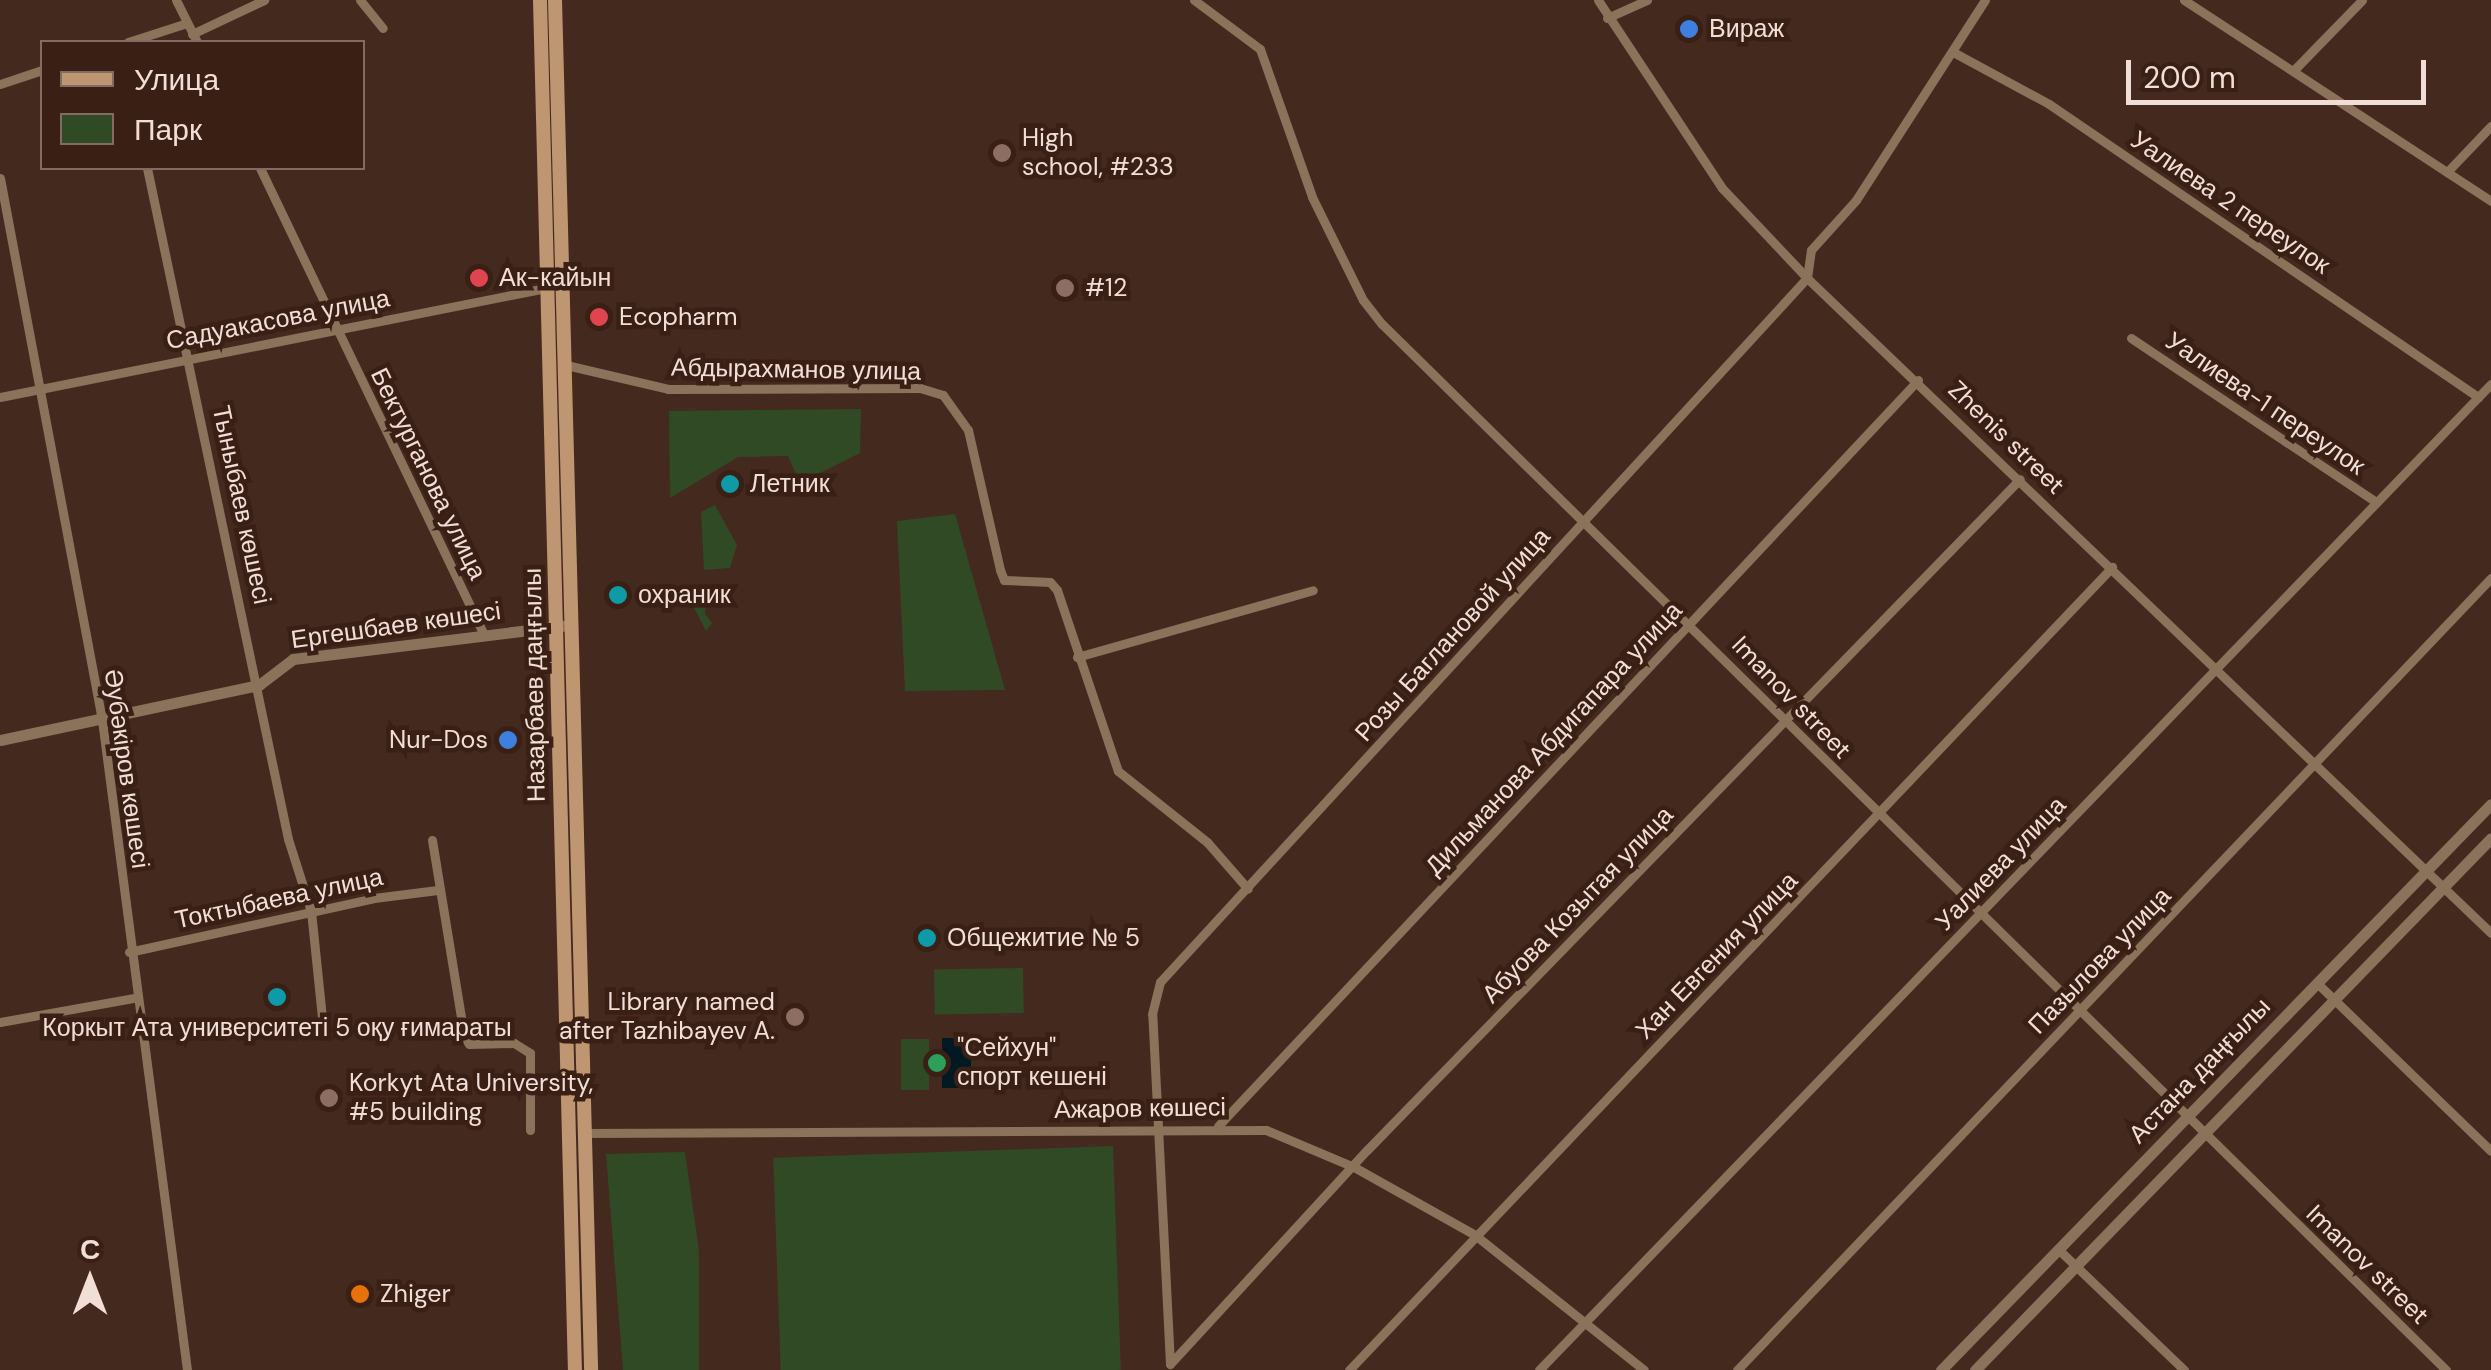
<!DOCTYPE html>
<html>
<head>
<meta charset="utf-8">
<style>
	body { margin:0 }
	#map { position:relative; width:2491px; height:1370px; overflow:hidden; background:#44291e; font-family:"DM Sans",sans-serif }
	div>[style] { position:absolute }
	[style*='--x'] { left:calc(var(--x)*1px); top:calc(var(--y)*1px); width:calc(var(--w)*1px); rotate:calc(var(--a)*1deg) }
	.green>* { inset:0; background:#304a25; transform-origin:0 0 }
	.water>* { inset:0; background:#001923; transform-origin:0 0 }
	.minor>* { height:9px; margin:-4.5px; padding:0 4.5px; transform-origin:4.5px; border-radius:4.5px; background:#8b725b }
	.tertiary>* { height:11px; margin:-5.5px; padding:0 5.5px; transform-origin:5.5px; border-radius:5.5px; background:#8b725b }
	.secondary>* { height:14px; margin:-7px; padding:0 7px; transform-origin:7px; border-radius:7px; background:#be9672 }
	.dots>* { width:28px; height:28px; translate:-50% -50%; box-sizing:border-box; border:5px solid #391f14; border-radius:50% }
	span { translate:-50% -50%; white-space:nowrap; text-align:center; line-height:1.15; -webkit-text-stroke:9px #391f14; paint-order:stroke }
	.poi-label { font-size:25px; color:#f0ded7 }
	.left { translate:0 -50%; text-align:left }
	.right { translate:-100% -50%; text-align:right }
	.street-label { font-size:25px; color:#f0ded7 }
	.legend { position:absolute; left:40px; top:40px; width:325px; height:130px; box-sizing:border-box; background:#391f14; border:2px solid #826b62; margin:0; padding:12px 18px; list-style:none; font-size:30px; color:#f0ded7 }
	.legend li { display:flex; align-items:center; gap:20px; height:50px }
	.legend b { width:50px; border:2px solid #826b62 }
	.north { position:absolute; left:40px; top:1230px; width:100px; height:100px; -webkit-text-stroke:8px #391f14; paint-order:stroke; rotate:0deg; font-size:28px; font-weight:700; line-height:40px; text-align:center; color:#f0ded7 }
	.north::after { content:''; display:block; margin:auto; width:35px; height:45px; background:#f0ded7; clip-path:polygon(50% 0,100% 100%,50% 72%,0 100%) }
	.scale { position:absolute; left:2126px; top:60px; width:300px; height:45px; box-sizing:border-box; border:5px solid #f0ded7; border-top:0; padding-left:12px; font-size:30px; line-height:35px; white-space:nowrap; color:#f0ded7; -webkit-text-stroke:8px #391f14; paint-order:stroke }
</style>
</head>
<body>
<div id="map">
	<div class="green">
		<div style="clip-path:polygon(861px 409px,860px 453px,800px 483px,788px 456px,738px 457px,670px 498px,669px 411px)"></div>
		<div style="clip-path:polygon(715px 505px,737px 545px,730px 568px,704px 570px,701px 512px)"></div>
		<div style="clip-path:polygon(955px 514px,1005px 690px,905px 691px,897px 521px)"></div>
		<div style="clip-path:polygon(707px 588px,705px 614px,712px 623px,706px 631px,694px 608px)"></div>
		<div style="left:1023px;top:968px;width:45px;height:89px;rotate:89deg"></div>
		<div style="left:929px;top:1039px;width:51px;height:28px;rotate:90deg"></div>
		<div style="left:1113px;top:1146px;width:224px;height:340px;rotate:88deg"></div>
		<div style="clip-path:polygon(685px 1152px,699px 1251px,699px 1370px,623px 1370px,606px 1154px)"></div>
	</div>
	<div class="water">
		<div style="left:942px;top:1038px;width:29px;height:50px"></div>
	</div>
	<div class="minor">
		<div style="--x:176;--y:0;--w:47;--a:63.4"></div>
		<div style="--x:360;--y:0;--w:36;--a:51"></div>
		<div style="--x:1194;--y:0;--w:82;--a:36.6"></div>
		<div style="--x:1260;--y:49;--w:157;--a:70.6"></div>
		<div style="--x:1312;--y:197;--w:115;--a:63.7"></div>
		<div style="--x:1363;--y:300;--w:31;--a:52"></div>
		<div style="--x:1382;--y:324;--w:1492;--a:44.51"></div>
		<div style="--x:1598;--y:0;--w:225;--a:56.6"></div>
		<div style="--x:1722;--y:188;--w:124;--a:46.6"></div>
		<div style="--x:1807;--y:278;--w:947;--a:43.76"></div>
		<div style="--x:2184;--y:0;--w:367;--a:33.2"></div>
		<div style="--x:1607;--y:18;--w:44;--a:-24.2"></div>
		<div style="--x:192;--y:34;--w:80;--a:-25.3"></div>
		<div style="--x:128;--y:42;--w:62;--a:-17.9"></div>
		<div style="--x:1953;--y:52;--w:109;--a:28.4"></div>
		<div style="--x:2049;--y:104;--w:520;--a:34.33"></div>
		<div style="--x:2293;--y:71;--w:99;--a:-45.8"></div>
		<div style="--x:0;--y:84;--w:44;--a:-18.4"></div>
		<div style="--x:147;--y:168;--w:686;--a:78.13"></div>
		<div style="--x:288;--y:839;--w:76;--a:72.3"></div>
		<div style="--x:311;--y:911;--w:117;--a:84.1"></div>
		<div style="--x:260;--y:168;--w:518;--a:64.37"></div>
		<div style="--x:2447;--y:172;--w:64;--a:-46.3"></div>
		<div style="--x:0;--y:178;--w:552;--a:79.34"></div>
		<div style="--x:102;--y:720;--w:656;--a:82.55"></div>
		<div style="--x:2131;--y:338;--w:295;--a:33.8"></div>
		<div style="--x:566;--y:365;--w:105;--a:13.2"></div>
		<div style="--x:668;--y:389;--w:252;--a:-0.2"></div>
		<div style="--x:920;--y:388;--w:24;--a:17"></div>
		<div style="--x:943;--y:395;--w:43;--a:54.5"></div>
		<div style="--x:968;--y:430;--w:144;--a:77.1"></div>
		<div style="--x:1000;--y:570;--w:11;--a:68"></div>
		<div style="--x:1004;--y:580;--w:46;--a:2.5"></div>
		<div style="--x:1050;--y:582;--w:11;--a:49"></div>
		<div style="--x:1057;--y:590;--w:191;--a:71.4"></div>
		<div style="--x:1118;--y:771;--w:114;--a:38.6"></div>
		<div style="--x:1207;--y:842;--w:62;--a:48.9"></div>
		<div style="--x:0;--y:397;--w:562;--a:-11.29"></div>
		<div style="--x:1077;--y:657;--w:245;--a:-15.8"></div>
		<div style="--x:432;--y:840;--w:199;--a:80.7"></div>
		<div style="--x:464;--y:1036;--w:9;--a:58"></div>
		<div style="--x:469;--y:1044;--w:45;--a:-1.3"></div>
		<div style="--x:514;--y:1043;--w:19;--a:32"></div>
		<div style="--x:530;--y:1053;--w:77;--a:90"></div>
		<div style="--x:129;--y:952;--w:251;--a:-12.4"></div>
		<div style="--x:374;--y:898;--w:64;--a:-7.1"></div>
		<div style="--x:2318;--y:984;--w:240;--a:44"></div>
		<div style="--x:0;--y:1022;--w:135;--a:-10.2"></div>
		<div style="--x:1218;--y:1126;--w:1023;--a:-46.82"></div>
		<div style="--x:582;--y:1133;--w:684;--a:-0.25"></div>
		<div style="--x:1266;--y:1130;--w:95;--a:22.8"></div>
		<div style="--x:1354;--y:1167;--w:139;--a:29.3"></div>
		<div style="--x:1475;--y:1235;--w:216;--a:38.6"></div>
		<div style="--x:2058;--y:1249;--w:175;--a:43.8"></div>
		<div style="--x:1170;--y:1364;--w:350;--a:-92.9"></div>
		<div style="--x:1152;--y:1014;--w:33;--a:-76"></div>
		<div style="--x:1160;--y:982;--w:956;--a:-47.42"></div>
		<div style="--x:1807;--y:278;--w:28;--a:-82"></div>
		<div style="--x:1811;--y:250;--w:67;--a:-48"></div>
		<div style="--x:1856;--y:200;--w:238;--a:-57.2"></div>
		<div style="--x:1170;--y:1364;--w:291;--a:-47.4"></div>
		<div style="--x:1367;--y:1150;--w:936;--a:-45.78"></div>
		<div style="--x:1349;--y:1370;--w:1108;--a:-46.46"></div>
		<div style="--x:1539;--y:1370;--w:1371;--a:-46.01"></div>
		<div style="--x:1737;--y:1370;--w:1094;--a:-46.41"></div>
	</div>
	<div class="tertiary">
		<div style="--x:0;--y:740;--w:265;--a:-12"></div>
		<div style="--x:259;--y:685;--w:43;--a:-37.4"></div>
		<div style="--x:293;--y:659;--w:272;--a:-7"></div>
		<div style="--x:1941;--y:1370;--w:789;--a:-45.82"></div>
		<div style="--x:1975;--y:1370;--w:741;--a:-45.87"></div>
	</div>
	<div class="secondary">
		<div style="--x:540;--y:0;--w:1370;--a:88.54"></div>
		<div style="--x:555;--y:0;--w:1370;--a:88.49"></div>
	</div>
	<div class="dots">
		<div style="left:1689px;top:29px;background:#3f7fe0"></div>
		<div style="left:1002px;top:153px;background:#8d6e63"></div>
		<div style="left:479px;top:278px;background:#e0444e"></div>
		<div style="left:1065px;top:288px;background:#8d6e63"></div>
		<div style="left:599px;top:317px;background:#e0444e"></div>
		<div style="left:730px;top:484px;background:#0f9aa8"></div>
		<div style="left:618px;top:595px;background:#0f9aa8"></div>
		<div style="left:508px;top:740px;background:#3f7fe0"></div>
		<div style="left:927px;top:938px;background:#0f9aa8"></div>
		<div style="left:277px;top:997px;background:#0f9aa8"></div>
		<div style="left:795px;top:1017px;background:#8d6e63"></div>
		<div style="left:937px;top:1063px;background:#2e9e5b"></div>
		<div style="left:329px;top:1098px;background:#8d6e63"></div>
		<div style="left:360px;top:1294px;background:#e8710a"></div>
	</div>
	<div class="poi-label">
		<span class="left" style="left:1709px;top:29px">Вираж</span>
		<span class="left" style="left:1022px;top:153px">High<br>school, #233</span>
		<span class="left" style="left:499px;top:278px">Ак-кайын</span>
		<span class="left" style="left:1085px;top:288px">#12</span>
		<span class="left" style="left:619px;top:317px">Ecopharm</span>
		<span class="left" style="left:750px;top:484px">Летник</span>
		<span class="left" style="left:638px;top:595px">охраник</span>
		<span class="right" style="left:488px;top:740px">Nur-Dos</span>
		<span class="left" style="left:947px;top:938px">Общежитие № 5</span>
		<span class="right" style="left:775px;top:1017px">Library named<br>after Tazhibayev A.</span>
		<span style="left:277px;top:1028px">Коркыт Ата университеті 5 оқу ғимараты</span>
		<span class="left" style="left:957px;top:1063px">"Сейхун"<br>спорт кешені</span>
		<span class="left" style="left:349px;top:1098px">Korkyt Ata University,<br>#5 building</span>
		<span class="left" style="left:380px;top:1294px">Zhiger</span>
	</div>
	<div class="street-label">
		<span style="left:2230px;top:203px;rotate:34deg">Уалиева 2 переулок</span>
		<span style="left:278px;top:320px;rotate:-11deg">Садуакасова улица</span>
		<span style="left:796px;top:370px;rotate:1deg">Абдырахманов улица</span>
		<span style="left:2265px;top:404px;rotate:34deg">Уалиева-1 переулок</span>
		<span style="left:2006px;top:438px;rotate:44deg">Zhenis street</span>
		<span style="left:428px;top:474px;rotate:64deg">Бектурганова улица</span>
		<span style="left:241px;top:505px;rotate:78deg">Тыныбаев көшесі</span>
		<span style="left:396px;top:626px;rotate:-8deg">Ергешбаев көшесі</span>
		<span style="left:1453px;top:635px;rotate:-48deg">Розы Баглановой улица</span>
		<span style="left:535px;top:685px;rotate:-91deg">Назарбаев даңғылы</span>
		<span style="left:1791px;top:698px;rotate:46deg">Imanov street</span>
		<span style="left:1554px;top:739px;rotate:-47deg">Дильманова Абдигапара улица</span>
		<span style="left:126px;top:769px;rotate:82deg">Әубәкіров көшесі</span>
		<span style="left:2001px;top:864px;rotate:-46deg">Уалиева улица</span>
		<span style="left:279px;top:899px;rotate:-12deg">Токтыбаева улица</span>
		<span style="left:1578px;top:905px;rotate:-46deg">Абуова Козытая улица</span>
		<span style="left:1717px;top:956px;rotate:-46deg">Хан Евгения улица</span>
		<span style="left:2100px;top:961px;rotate:-46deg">Пазылова улица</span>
		<span style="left:2200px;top:1071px;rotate:-46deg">Астана даңғылы</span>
		<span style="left:1140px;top:1109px;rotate:-1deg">Ажаров көшесі</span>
		<span style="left:2367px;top:1265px;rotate:44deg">Imanov street</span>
	</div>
	<ul class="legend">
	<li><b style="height:12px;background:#be9672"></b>Улица</li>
	<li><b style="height:28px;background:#304a25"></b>Парк</li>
	</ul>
	<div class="north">С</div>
	<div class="scale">200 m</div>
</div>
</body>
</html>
